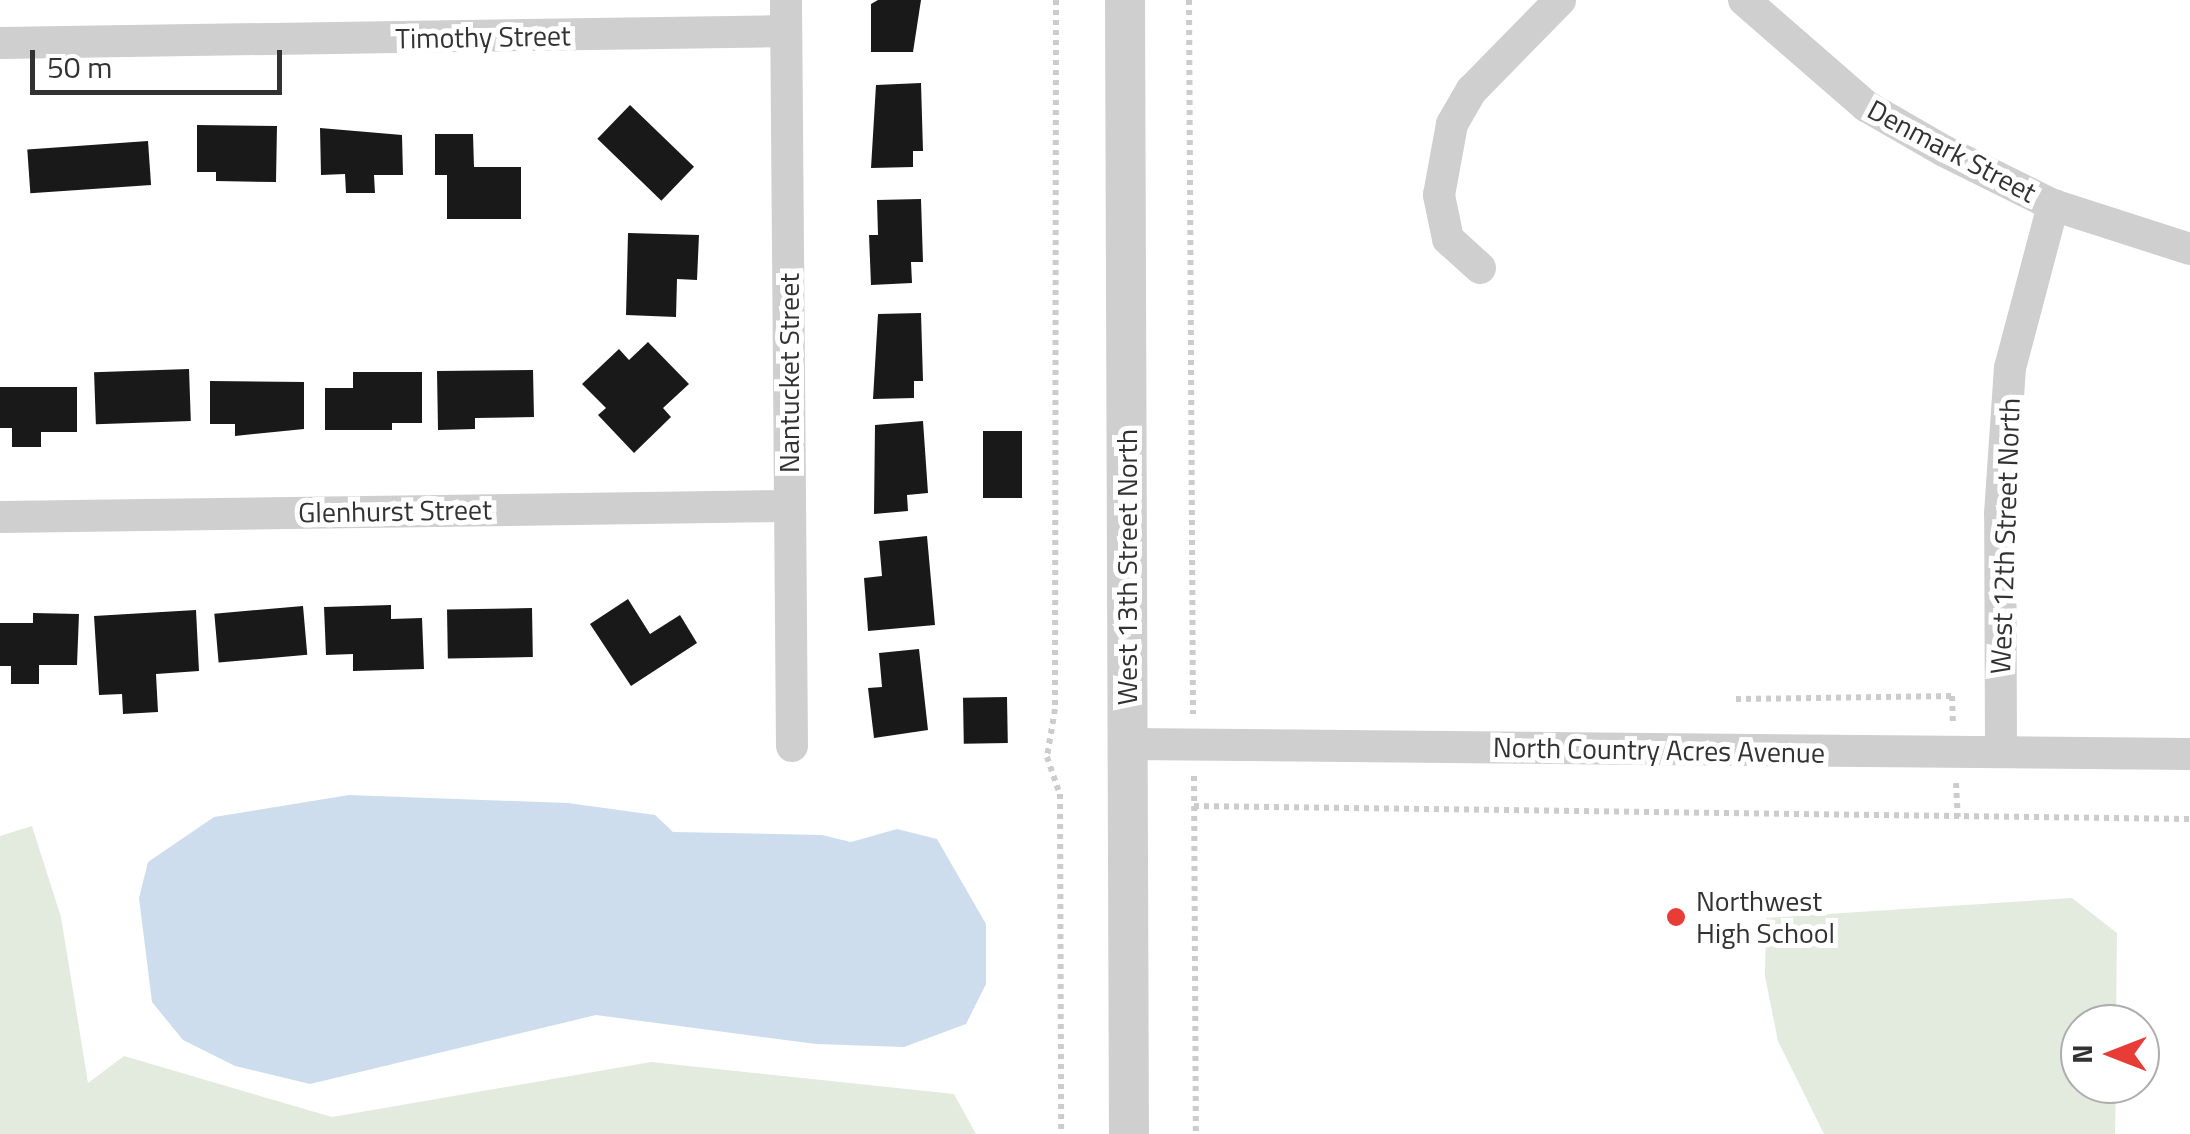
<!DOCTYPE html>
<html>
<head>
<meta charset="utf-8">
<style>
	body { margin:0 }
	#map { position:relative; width:2190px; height:1134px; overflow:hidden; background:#fff; font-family:"Titillium Web",sans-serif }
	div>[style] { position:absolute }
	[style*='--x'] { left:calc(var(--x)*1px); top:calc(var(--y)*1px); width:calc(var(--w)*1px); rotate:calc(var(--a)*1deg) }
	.green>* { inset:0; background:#e3ebde }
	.water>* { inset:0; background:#cdddee }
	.building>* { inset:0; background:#191919; transform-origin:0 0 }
	.path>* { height:6px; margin-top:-3px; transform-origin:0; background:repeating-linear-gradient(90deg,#ccc 0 5px,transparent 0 10px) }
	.minor>* { height:32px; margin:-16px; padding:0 16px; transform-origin:16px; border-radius:16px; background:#cfcfcf }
	.tertiary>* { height:40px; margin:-20px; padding:0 20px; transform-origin:20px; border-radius:20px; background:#cfcfcf }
	.dots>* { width:28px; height:28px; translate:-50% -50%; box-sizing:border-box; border:5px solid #fff; border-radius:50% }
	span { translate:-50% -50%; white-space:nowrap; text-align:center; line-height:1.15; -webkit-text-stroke:10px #fff; paint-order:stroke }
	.street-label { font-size:28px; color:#323232 }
	.poi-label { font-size:28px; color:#323232 }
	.left { translate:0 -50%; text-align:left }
	.north { position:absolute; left:2060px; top:1004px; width:100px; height:100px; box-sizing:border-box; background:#fff; border:2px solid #adadad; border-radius:50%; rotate:270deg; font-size:28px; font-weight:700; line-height:40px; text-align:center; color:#323232 }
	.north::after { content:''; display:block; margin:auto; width:35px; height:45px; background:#e73d36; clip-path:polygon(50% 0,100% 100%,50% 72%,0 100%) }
	.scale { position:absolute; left:30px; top:50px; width:252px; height:45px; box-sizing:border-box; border:5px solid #323232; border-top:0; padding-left:12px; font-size:30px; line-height:35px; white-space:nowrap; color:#323232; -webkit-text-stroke:8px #fff; paint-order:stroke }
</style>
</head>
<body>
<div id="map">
	<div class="green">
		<div style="clip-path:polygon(32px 826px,61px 917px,88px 1083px,124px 1056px,332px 1117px,651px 1062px,954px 1094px,976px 1134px,0 1134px,0 836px)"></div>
		<div style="clip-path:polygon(2072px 898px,2117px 933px,2116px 1024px,2080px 1024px,2080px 1084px,2116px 1084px,2115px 1134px,1824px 1134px,1778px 1041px,1765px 976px,1766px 918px)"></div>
	</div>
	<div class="water">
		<div style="clip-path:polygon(349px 795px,568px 803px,655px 815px,673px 832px,822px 835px,851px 842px,897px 829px,937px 839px,986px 924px,986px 984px,966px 1024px,904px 1047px,816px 1044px,596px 1015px,310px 1084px,235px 1066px,183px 1040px,152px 1002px,139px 898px,148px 862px,214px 817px)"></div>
	</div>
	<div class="building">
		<div style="clip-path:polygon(878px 0,921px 0,913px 52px,871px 52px,871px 4px)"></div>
		<div style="clip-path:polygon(921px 83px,923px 151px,913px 151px,913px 167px,871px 168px,876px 85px)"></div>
		<div style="left:630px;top:105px;width:89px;height:47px;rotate:44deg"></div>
		<div style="clip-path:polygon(197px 125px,277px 126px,276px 182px,216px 181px,216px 172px,197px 172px)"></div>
		<div style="clip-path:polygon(320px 128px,402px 135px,403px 175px,374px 175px,375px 193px,346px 193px,345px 174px,321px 175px)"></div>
		<div style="clip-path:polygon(435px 134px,473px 134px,474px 167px,521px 167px,521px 219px,447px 219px,447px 175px,435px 175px)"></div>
		<div style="left:148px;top:141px;width:44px;height:121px;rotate:86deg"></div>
		<div style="clip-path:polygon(921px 199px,923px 262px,911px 262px,912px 283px,871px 285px,869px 235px,878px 235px,877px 200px)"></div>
		<div style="clip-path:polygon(628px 233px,699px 235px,697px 280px,677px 279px,676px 317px,626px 315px)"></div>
		<div style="clip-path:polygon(921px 313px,923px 381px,914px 381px,914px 398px,873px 399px,878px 314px)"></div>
		<div style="clip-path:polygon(648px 342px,689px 384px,663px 408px,671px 417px,634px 453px,598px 415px,606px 408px,582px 384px,619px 349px,629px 360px)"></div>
		<div style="left:189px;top:369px;width:52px;height:95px;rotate:88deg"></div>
		<div style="clip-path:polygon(533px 370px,534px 417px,475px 418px,475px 429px,438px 430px,437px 371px)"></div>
		<div style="clip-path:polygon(353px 372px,422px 372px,422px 423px,392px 423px,392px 430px,325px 430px,325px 388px,353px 388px)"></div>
		<div style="clip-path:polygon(210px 381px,304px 382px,304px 429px,235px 436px,235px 424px,210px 424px)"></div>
		<div style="clip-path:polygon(0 387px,77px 387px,77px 432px,41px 432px,41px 447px,12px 447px,12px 428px,0 428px)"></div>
		<div style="clip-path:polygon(923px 421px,928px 493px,907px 495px,908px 511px,874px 514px,875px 425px)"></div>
		<div style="left:983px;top:431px;width:39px;height:67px"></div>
		<div style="clip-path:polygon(927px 536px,935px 625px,868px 631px,864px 578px,882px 576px,879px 541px)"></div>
		<div style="clip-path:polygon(628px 599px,650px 634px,680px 615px,697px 643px,631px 686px,590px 624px)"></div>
		<div style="clip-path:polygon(391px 605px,391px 619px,422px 618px,424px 669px,353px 671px,353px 654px,326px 655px,324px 607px)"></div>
		<div style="left:303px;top:606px;width:49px;height:89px;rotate:85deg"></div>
		<div style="left:532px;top:608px;width:49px;height:85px;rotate:89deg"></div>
		<div style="clip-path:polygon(196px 610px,199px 671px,156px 674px,158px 712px,123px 714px,122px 694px,99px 695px,94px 616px)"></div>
		<div style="clip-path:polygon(33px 613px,79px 614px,77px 665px,39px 665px,39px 684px,11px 684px,11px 666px,0 666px,0 623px,33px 623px)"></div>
		<div style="clip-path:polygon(919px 649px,928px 730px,874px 738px,868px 688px,882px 687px,879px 653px)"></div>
		<div style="left:1007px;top:697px;width:46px;height:44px;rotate:89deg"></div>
	</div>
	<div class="path">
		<div style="--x:1056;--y:0;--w:709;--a:90.08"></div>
		<div style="--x:1055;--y:709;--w:49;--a:99.5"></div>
		<div style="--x:1047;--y:757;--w:39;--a:71"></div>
		<div style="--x:1060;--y:794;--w:340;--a:89.8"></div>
		<div style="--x:1189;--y:0;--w:714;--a:89.68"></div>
		<div style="--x:1736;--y:699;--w:216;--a:-0.8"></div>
		<div style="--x:1952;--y:696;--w:25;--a:88"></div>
		<div style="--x:1194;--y:776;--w:358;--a:89.7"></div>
		<div style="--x:1956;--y:783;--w:34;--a:87"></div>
		<div style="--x:1194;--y:806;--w:996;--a:0.75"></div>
	</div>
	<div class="minor">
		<div style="--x:786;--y:0;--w:746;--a:89.54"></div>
		<div style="--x:1744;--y:0;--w:162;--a:41"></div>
		<div style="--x:1866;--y:106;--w:90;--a:30"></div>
		<div style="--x:1944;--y:151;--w:122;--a:26.4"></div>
		<div style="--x:2053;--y:205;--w:144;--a:17.8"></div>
		<div style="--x:0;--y:43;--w:786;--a:-0.87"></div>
		<div style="--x:1480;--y:268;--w:43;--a:-137.8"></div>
		<div style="--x:1448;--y:239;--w:45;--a:-101.6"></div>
		<div style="--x:1439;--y:195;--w:72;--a:-79.6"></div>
		<div style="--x:1452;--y:124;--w:39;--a:-60"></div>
		<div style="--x:1472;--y:90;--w:126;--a:-45.6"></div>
		<div style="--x:0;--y:517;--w:790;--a:-0.8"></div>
		<div style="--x:1128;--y:744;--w:1062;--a:0.54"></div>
		<div style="--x:2001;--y:752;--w:238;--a:-90.2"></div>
		<div style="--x:2000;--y:514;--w:146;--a:-86.1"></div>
		<div style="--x:2010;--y:368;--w:169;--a:-75.2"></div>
	</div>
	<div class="tertiary">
		<div style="--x:1125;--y:0;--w:1134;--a:89.8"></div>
	</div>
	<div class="dots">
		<div style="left:1676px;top:917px;background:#e73d36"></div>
	</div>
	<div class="street-label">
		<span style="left:483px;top:37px;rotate:-1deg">Timothy Street</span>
		<span style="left:1952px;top:151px;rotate:28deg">Denmark Street</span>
		<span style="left:789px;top:373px;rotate:-90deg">Nantucket Street</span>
		<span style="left:395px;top:511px;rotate:-1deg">Glenhurst Street</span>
		<span style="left:2005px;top:536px;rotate:-88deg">West 12th Street North</span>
		<span style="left:1127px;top:567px;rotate:-90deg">West 13th Street North</span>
		<span style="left:1659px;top:750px;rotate:1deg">North Country Acres Avenue</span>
	</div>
	<div class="poi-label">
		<span class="left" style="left:1696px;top:917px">Northwest<br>High School</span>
	</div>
	<div class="north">N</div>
	<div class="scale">50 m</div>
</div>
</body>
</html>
